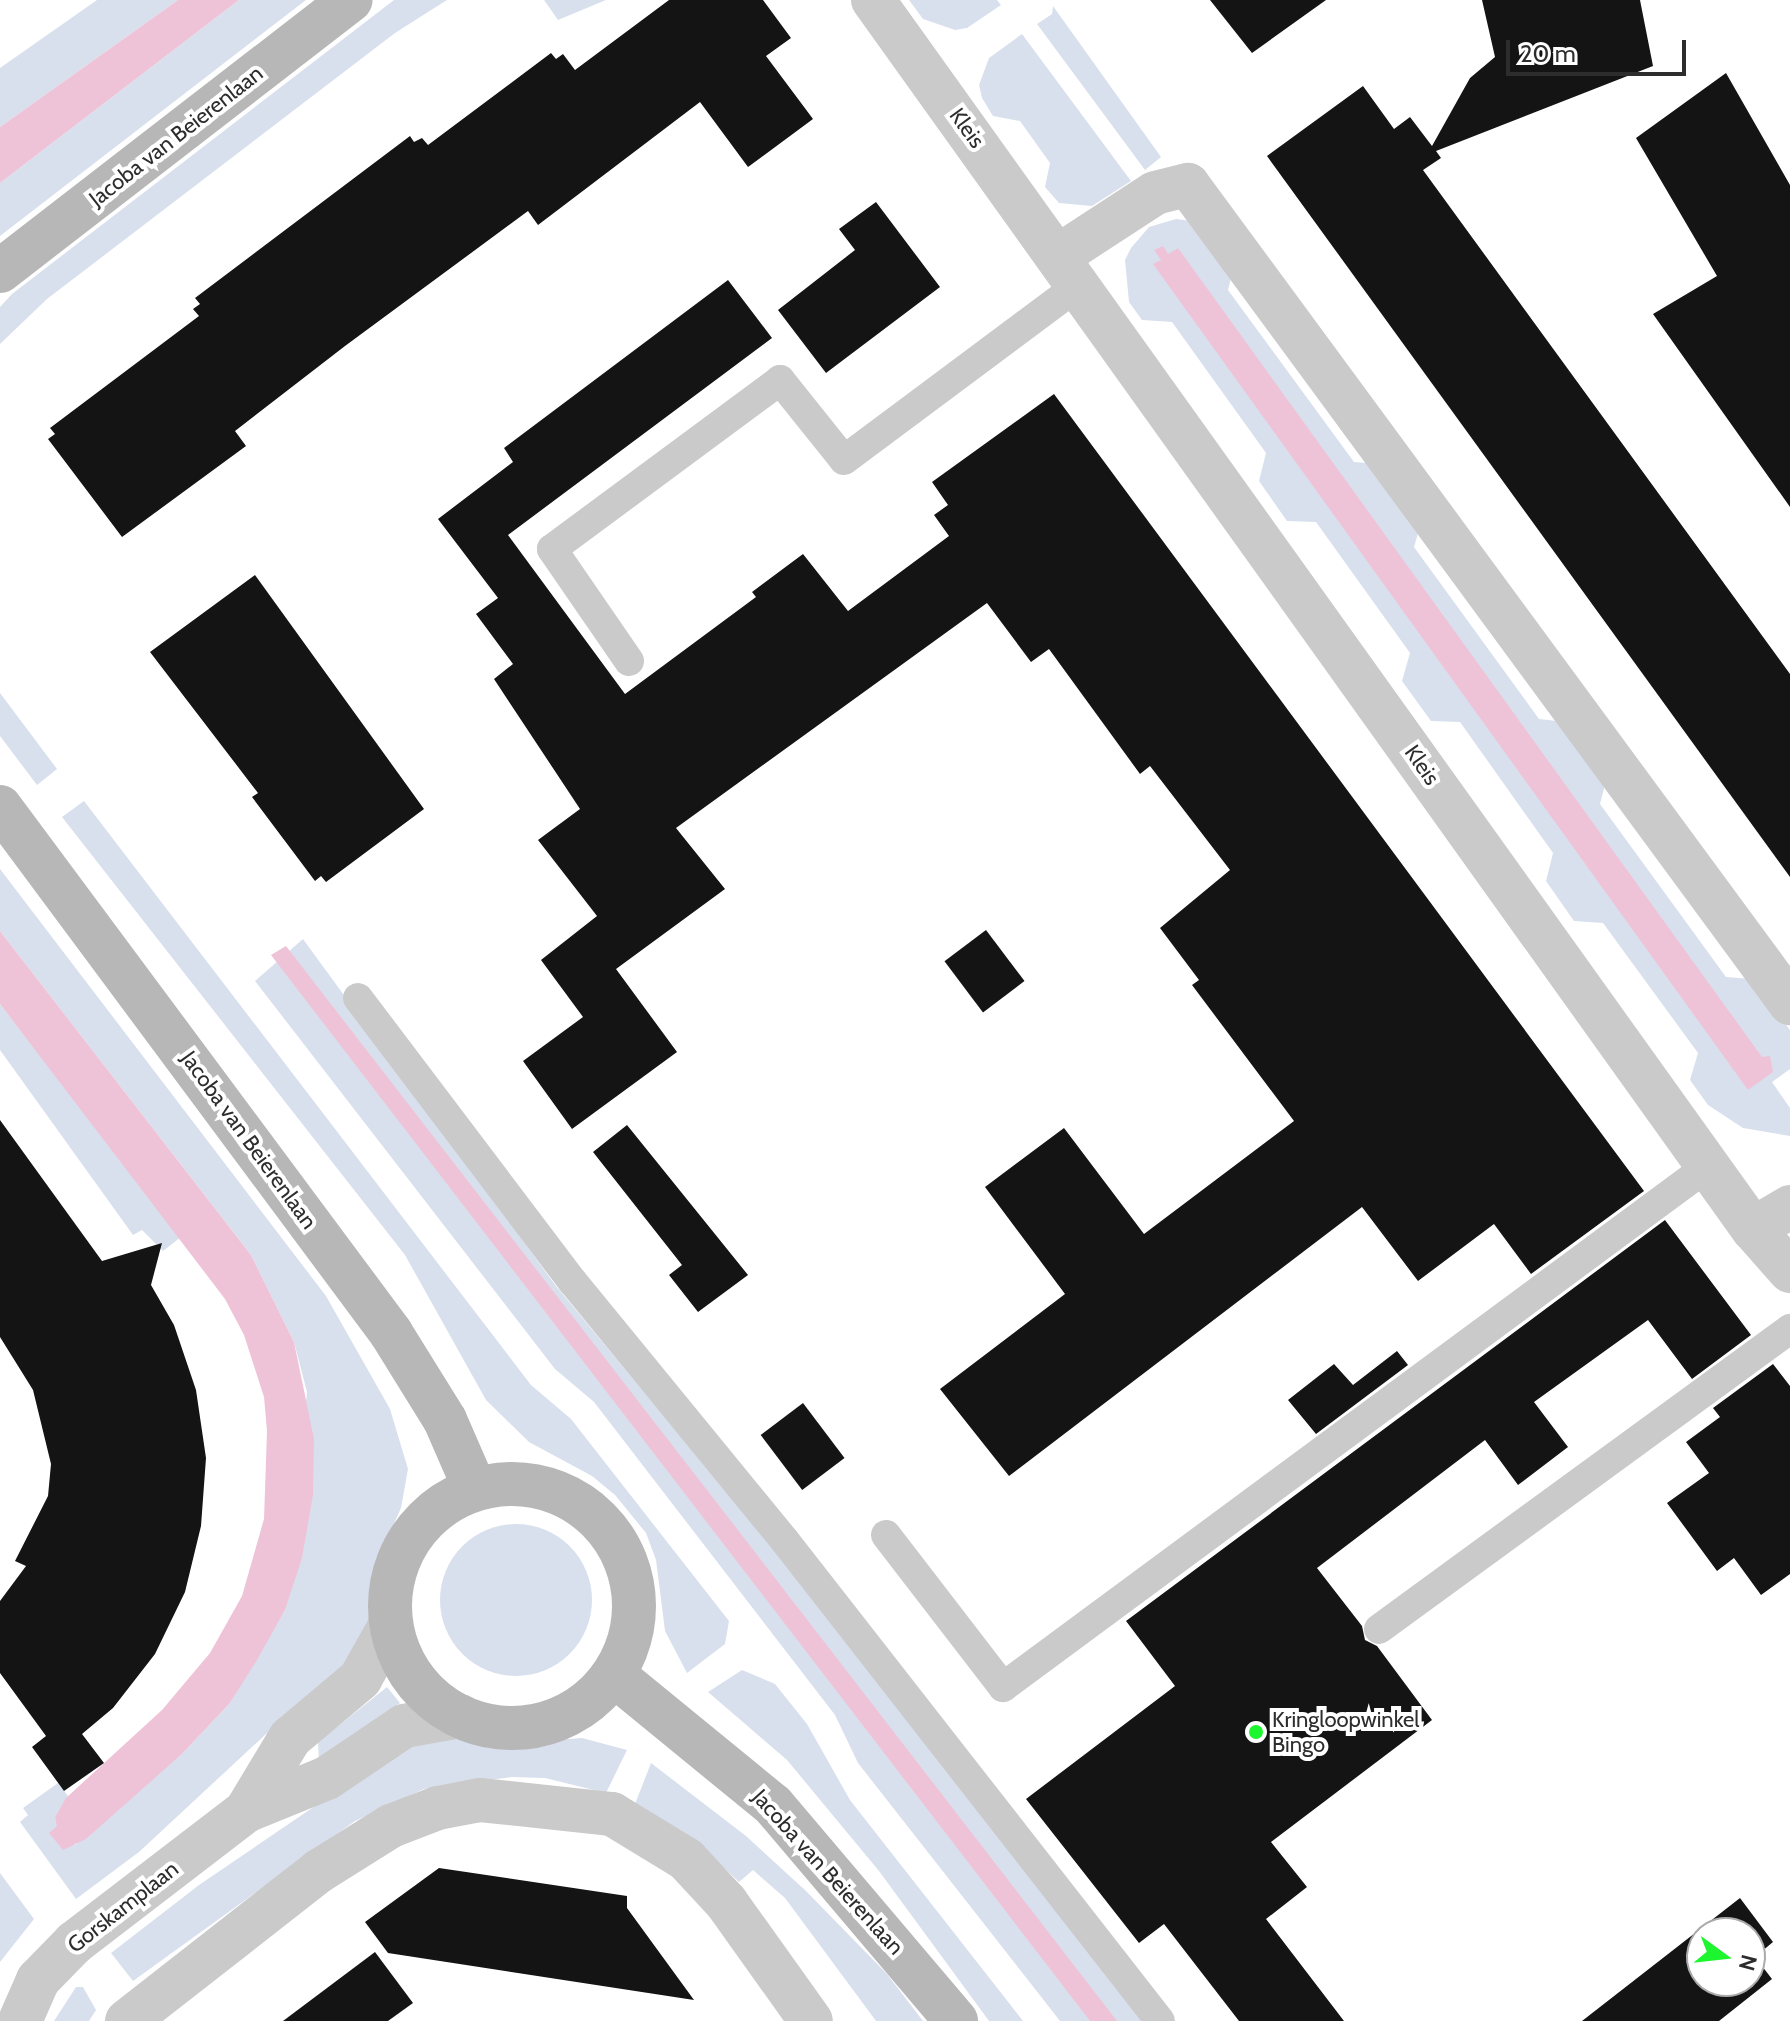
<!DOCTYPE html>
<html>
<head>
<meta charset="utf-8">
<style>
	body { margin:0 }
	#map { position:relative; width:1790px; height:2021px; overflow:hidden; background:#fff; font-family:Cabin,sans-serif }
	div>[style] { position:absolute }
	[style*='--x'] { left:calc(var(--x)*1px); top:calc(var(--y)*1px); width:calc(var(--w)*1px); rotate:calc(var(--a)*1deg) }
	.green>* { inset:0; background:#d9e0ed }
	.round { border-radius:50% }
	.water>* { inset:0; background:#efc3d7 }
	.building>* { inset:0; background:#141414; transform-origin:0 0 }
	.service>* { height:30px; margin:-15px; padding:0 15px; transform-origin:15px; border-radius:15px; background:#cacaca }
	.minor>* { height:44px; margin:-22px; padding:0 22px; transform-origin:22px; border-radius:22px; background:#cacaca }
	.tertiary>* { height:44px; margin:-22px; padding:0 22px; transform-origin:22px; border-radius:22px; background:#cacaca }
	.secondary>* { height:44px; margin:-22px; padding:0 22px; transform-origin:22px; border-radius:22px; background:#b7b7b7 }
	.secondary>.ring { margin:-22px; padding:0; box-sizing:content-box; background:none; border:44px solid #b7b7b7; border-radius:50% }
	.dots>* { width:22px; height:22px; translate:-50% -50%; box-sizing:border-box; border:4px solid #fff; border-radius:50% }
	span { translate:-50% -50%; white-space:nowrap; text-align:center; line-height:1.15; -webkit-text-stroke:8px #fff; paint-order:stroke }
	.street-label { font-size:22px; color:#2d2d2d }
	.poi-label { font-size:22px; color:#2d2d2d }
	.left { translate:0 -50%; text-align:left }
	.north { position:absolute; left:1686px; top:1917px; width:80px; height:80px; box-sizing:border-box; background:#fff; border:2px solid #ababab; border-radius:50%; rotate:105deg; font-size:22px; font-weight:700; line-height:32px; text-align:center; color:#2d2d2d }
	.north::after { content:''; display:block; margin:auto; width:28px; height:36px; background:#1df62f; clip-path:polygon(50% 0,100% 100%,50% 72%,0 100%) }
	.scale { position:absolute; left:1506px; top:40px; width:180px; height:36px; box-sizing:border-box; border:4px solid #2d2d2d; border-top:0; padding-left:10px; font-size:24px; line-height:28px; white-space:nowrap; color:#2d2d2d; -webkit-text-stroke:6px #fff; paint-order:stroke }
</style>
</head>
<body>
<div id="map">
	<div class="green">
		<div style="clip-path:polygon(97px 0,178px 0,0 127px,0 68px)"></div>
		<div style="clip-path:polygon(239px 0,306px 0,0 236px,0 183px)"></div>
		<div style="clip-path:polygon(394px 0,447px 0,395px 33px,47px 299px,0 344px,0 307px,12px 294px)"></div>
		<div style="clip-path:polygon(544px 0,606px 0,558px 20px)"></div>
		<div style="clip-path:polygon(909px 0,997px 0,1001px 5px,967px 28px,955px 30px,923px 19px)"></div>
		<div style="clip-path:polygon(1053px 6px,1161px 157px,1145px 170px,1037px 24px,1052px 14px)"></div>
		<div style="clip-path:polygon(1022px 34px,1131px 181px,1092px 206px,1059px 203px,1045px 187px,1050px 163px,1020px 121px,993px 116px,982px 98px,979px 85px,989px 58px)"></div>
		<div style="clip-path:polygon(1176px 219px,1191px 221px,1235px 263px,1228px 290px,1354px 462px,1381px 464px,1422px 520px,1414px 547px,1539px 719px,1566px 722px,1607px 777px,1600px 804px,1726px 977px,1752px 979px,1790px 1030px,1790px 1069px,1772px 1082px,1790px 1108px,1790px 1136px,1743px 1128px,1708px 1105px,1690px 1080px,1698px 1053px,1603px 923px,1574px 921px,1546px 881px,1553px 853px,1460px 722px,1431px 721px,1402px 681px,1410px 653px,1316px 522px,1287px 521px,1259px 481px,1266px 453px,1172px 322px,1142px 320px,1129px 302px,1125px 260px,1131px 248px,1149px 227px)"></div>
		<div style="clip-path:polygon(0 693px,57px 769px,37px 785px,0 736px)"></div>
		<div style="clip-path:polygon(84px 801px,531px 1385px,571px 1419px,729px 1621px,725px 1644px,687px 1673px,665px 1631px,656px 1560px,646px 1533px,615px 1495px,592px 1476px,529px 1442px,486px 1400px,405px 1255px,62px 817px)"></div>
		<div style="clip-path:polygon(0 869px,326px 1296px,390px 1409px,408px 1469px,401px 1508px,375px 1566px,369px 1619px,353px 1654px,321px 1691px,266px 1734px,139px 1852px,76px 1899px,20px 1822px,28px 1815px,23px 1808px,58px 1783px,68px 1796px,55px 1817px,75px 1845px,183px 1753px,230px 1703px,285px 1610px,307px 1392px,294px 1342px,251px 1255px,0 931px)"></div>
		<div style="clip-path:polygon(303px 939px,556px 1286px,807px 1589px,1145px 2021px,1060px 2021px,858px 1763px,835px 1715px,594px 1402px,555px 1369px,255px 981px)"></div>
		<div style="clip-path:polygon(0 1004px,181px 1237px,163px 1251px,142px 1230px,133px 1235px,0 1050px)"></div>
		<div class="round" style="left:440px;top:1524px;width:152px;height:152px"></div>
		<div style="clip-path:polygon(742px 1670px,775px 1684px,807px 1724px,850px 1800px,1023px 2021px,989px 2021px,879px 1871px,787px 1760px,708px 1692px)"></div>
		<div style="clip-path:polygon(387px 1687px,400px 1703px,319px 1762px,318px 1742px)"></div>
		<div style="clip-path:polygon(464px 1736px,505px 1744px,582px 1738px,627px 1750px,606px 1793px,545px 1778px,512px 1777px,424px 1789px,355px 1821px,133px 1981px,111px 1953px,199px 1885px,396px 1751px,425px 1737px)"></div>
		<div style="clip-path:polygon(651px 1763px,746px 1836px,806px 1891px,887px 1974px,923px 2021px,876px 2021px,785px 1898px,753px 1870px,739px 1882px,697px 1842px,635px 1804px)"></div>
		<div style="clip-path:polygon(0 1873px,34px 1919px,0 1962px)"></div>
		<div style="clip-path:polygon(76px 1987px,83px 1987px,96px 2010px,89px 2021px,54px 2021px)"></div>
	</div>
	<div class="water">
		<div style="clip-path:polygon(178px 0,239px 0,0 183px,0 127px)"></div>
		<div style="clip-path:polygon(1163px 246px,1168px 254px,1178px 248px,1762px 1057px,1770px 1056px,1773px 1072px,1748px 1090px,1153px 264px,1161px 260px,1154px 250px)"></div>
		<div style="clip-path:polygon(0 931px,251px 1255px,294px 1342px,314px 1439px,313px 1495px,302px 1558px,285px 1610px,257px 1660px,230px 1703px,183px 1753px,86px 1839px,63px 1850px,49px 1833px,57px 1826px,55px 1817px,66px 1798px,162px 1710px,210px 1653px,242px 1596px,264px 1519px,267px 1431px,264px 1397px,244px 1335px,225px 1299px,0 1004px)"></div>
		<div style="clip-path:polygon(286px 946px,741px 1534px,1117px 2021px,1090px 2021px,271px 955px)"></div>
	</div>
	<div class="building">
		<div style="clip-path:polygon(669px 0,763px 0,791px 38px,766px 56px,813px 119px,748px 167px,700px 102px,538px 225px,528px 211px,345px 346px,235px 431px,246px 446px,122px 537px,48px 439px,55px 434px,50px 428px,199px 316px,193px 309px,200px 304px,195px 298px,410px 136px,414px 142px,422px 138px,428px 145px,551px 53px,556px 59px,563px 54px,575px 70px)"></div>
		<div style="clip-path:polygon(1210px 0,1326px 0,1252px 53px)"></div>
		<div style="clip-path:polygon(1482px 0,1640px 0,1653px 66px,1436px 151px,1441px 158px,1423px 170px,1790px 674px,1790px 877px,1267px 156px,1363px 86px,1394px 129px,1410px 117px,1432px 146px,1470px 78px,1495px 57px)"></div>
		<div style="clip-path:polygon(1726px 73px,1790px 185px,1790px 507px,1653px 314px,1717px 276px,1636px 138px)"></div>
		<div style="clip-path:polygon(876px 202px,940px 287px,826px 373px,778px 310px,855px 250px,839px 229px)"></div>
		<div style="clip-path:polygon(728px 280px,772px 338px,508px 535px,625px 694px,756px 597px,752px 592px,803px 554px,848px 611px,949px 536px,934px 515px,948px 505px,932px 482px,1054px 394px,1644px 1191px,1531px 1274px,1494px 1224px,1418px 1281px,1362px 1207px,1009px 1476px,940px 1389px,1065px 1294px,985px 1187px,1064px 1128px,1144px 1234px,1294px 1121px,1192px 985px,1199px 980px,1160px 928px,1230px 870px,1150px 766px,1140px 774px,1049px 649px,1031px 662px,987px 603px,676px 828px,725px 889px,616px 969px,677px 1052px,572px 1129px,523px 1061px,583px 1017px,541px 960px,597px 916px,538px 840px,580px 809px,494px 679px,513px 664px,476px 614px,498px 598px,438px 519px,513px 462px,504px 448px)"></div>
		<div style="clip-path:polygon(255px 575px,424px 809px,326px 882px,321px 876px,315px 881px,252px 797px,258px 793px,150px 652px)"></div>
		<div style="left:986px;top:930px;width:64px;height:52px;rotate:53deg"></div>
		<div style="clip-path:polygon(0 1120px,102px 1261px,162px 1243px,151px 1285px,174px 1325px,196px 1390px,206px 1458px,201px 1526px,185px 1592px,155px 1654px,113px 1708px,82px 1734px,104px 1763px,64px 1791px,32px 1747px,46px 1736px,0 1673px,0 1601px,26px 1566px,15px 1561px,48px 1496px,51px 1464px,33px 1390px,0 1337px)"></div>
		<div style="clip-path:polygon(627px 1125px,748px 1275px,698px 1312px,669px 1275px,682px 1265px,593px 1152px)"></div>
		<div style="clip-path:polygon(1665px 1220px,1751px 1335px,1692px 1379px,1648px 1320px,1534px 1402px,1568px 1447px,1518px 1485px,1485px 1440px,1317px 1568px,1362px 1626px,1365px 1640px,1377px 1646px,1432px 1720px,1271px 1842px,1307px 1887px,1266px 1919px,1344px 2021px,1239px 2021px,1164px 1924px,1139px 1943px,1026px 1799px,1175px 1686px,1126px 1621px)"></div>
		<div style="clip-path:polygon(1397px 1351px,1408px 1365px,1316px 1434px,1288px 1400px,1334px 1364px,1353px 1385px)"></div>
		<div style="clip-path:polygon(1773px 1364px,1790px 1386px,1790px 1574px,1761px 1595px,1734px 1558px,1717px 1571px,1667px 1503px,1709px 1473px,1686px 1442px,1720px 1417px,1713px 1408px)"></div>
		<div style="left:803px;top:1403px;width:69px;height:53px;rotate:53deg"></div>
		<div style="clip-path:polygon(439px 1868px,627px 1896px,627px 1908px,694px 2000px,388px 1953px,365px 1922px)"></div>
		<div style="clip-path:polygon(evenodd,1740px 1898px,1773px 1942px,1755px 1957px,1772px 1979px,1719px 2021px,1582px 2021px,1740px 1898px,1702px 1933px,1750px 1933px,1750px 1981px,1702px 1981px,1702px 1933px)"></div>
		<div style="clip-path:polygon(375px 1952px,413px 2003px,388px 2021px,283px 2021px)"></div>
	</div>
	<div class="service">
		<div style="--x:629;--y:661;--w:136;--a:-124.5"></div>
		<div style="--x:552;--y:549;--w:284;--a:-36.5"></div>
		<div style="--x:780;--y:380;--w:102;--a:51.3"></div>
		<div style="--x:844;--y:460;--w:294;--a:-36.7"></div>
		<div style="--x:358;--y:998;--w:356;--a:52.9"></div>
		<div style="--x:573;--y:1282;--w:335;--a:50.7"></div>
		<div style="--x:785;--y:1541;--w:609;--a:52"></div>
		<div style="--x:886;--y:1535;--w:192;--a:52.4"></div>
		<div style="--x:1003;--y:1687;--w:877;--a:-36.46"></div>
		<div style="--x:1379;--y:1629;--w:509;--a:-36.13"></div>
	</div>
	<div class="minor">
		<div style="--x:873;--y:0;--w:1512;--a:54.4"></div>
		<div style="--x:1753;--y:1229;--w:56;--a:48.6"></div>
		<div style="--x:1060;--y:255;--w:113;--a:-33.1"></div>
		<div style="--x:1155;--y:193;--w:34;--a:-14"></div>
		<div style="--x:1188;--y:185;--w:1016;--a:53.65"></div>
		<div style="--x:1753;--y:1229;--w:43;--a:-30.7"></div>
		<div style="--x:127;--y:2021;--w:244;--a:-38"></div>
		<div style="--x:319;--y:1871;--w:85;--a:-32"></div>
		<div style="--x:391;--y:1826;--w:50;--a:-21"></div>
		<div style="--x:438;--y:1808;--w:43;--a:-10.8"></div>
		<div style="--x:480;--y:1800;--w:133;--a:6.1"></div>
		<div style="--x:612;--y:1814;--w:87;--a:31.3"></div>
		<div style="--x:686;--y:1859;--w:59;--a:47.1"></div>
		<div style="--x:726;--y:1902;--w:146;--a:54.5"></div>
	</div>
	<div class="tertiary">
		<div style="--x:246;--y:1811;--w:85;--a:-58.9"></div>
		<div style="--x:290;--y:1738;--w:92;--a:-40.1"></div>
		<div style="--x:360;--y:1679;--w:61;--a:-60.5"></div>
		<div style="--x:20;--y:2021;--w:45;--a:-66.3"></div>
		<div style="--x:38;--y:1980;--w:52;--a:-45.8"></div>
		<div style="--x:74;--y:1943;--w:217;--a:-37.5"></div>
		<div style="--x:246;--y:1811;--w:87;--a:-22.2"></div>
		<div style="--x:327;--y:1778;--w:93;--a:-34"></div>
		<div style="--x:404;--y:1726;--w:57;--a:-10.1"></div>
	</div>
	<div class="secondary">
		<div style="--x:0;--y:271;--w:443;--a:-37.7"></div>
		<div style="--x:0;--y:807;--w:655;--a:53.37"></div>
		<div style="--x:391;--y:1333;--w:102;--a:58.2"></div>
		<div style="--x:445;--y:1420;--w:75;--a:66.5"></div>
		<div class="ring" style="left:390px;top:1484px;width:200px;height:200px"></div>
		<div style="--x:614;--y:1675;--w:205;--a:39.3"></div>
		<div style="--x:773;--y:1805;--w:283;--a:49.7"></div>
	</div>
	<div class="dots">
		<div style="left:1256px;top:1732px;background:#1df62f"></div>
	</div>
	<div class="street-label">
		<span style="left:967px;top:128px;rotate:54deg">Kleis</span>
		<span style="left:176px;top:136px;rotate:-38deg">Jacoba van Beierenlaan</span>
		<span style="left:1422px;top:765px;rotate:55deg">Kleis</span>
		<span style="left:249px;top:1140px;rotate:54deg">Jacoba van Beierenlaan</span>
		<span style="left:828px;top:1872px;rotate:48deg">Jacoba van Beierenlaan</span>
		<span style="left:123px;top:1907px;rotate:-38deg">Gorskamplaan</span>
	</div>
	<div class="poi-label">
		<span class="left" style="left:1272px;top:1732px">Kringloopwinkel<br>Bingo</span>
	</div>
	<div class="north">N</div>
	<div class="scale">20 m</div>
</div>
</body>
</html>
